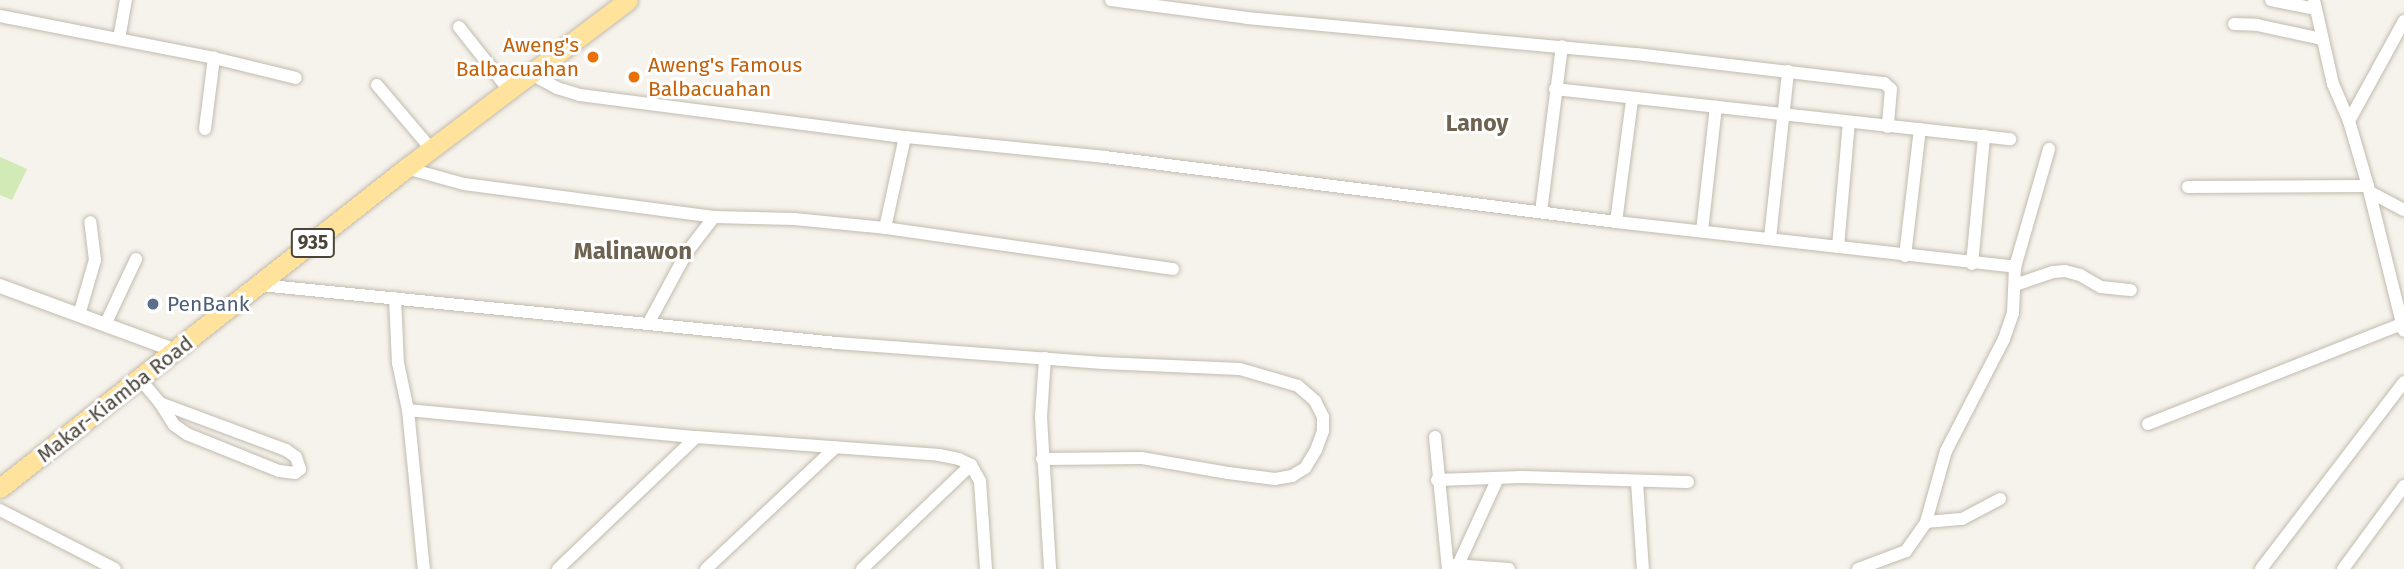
<!DOCTYPE html>
<html>
<head>
<meta charset="utf-8">
<style>
	body { margin:0 }
	#map { position:relative; width:2404px; height:569px; overflow:hidden; background:#f6f3ec; font-family:"Fira Sans",sans-serif }
	div>[style] { position:absolute }
	[style*='--x'] { left:calc(var(--x)*1px); top:calc(var(--y)*1px); width:calc(var(--w)*1px); rotate:calc(var(--a)*1deg) }
	.green>* { inset:0; background:#d2eab5 }
	.roads { filter:drop-shadow(0 0 2px #c2bbae) drop-shadow(0 0 2px #c2bbae) }
	.minor>* { height:12px; margin:-6px; padding:0 6px; transform-origin:6px; border-radius:6px; background:#fff }
	.tertiary>* { height:14px; margin:-7px; padding:0 7px; transform-origin:7px; border-radius:7px; background:#fff }
	.primary>* { height:19px; margin:-9.5px; padding:0 9.5px; transform-origin:9.5px; border-radius:9.5px; background:#ffe39c }
	.dots>* { width:19px; height:19px; translate:-50% -50%; box-sizing:border-box; border:4px solid #fff; border-radius:50% }
	span { translate:-50% -50%; white-space:nowrap; text-align:center; line-height:1.15; -webkit-text-stroke:6px #fff; paint-order:stroke }
	.shield-label span { padding:2px 5px; background:#fff; border:2px solid; border-radius:5px; -webkit-text-stroke-width:0 }
	.shield-label { font-size:19px; color:#4b4439; font-weight:700 }
	.food-label { font-size:21px; color:#c56008 }
	.right { translate:-100% -50%; text-align:right }
	.left { translate:0 -50%; text-align:left }
	.service-label { font-size:21px; color:#4e5e75 }
	.street-label { font-size:21px; color:#4b4439 }
	.neighbourhood-label { font-size:23px; color:#6e6250; font-weight:700 }
	.quarter-label { font-size:24px; color:#6e6250; font-weight:700 }
</style>
</head>
<body>
<div id="map">
	<div class="green">
		<div style="clip-path:polygon(0 157px,27px 169px,12px 200px,0 195px)"></div>
	</div>
	<div class="roads">
		<div class="minor">
			<div style="--x:1111;--y:0;--w:137;--a:7.5"></div>
			<div style="--x:1247;--y:18;--w:391;--a:5.3"></div>
			<div style="--x:1636;--y:54;--w:250;--a:6.7"></div>
			<div style="--x:1884;--y:83;--w:9;--a:41"></div>
			<div style="--x:1891;--y:89;--w:38;--a:95"></div>
			<div style="--x:2271;--y:0;--w:46;--a:11.3"></div>
			<div style="--x:2314;--y:0;--w:86;--a:77.3"></div>
			<div style="--x:2333;--y:84;--w:40;--a:66.6"></div>
			<div style="--x:2349;--y:121;--w:68;--a:73.7"></div>
			<div style="--x:2368;--y:186;--w:149;--a:76.1"></div>
			<div style="--x:0;--y:16;--w:218;--a:11.1"></div>
			<div style="--x:214;--y:58;--w:84;--a:13.7"></div>
			<div style="--x:2234;--y:24;--w:23;--a:2"></div>
			<div style="--x:2257;--y:25;--w:66;--a:12.2"></div>
			<div style="--x:459;--y:27;--w:80;--a:51.6"></div>
			<div style="--x:119;--y:39;--w:40;--a:-80"></div>
			<div style="--x:531;--y:74;--w:30;--a:28"></div>
			<div style="--x:557;--y:88;--w:24;--a:17"></div>
			<div style="--x:580;--y:95;--w:328;--a:7.4"></div>
			<div style="--x:905;--y:137;--w:201;--a:5.7"></div>
			<div style="--x:1105;--y:157;--w:515;--a:7.25"></div>
			<div style="--x:1616;--y:222;--w:402;--a:6.4"></div>
			<div style="--x:377;--y:85;--w:84;--a:49.8"></div>
			<div style="--x:1555;--y:89;--w:458;--a:6.3"></div>
			<div style="--x:2349;--y:121;--w:114;--a:-61.2"></div>
			<div style="--x:205;--y:129;--w:72;--a:-82.8"></div>
			<div style="--x:905;--y:137;--w:93;--a:102.4"></div>
			<div style="--x:885;--y:228;--w:291;--a:8.1"></div>
			<div style="--x:406;--y:168;--w:60;--a:15.4"></div>
			<div style="--x:464;--y:184;--w:252;--a:7.5"></div>
			<div style="--x:714;--y:217;--w:80;--a:1.4"></div>
			<div style="--x:794;--y:219;--w:91;--a:5.6"></div>
			<div style="--x:2188;--y:187;--w:180;--a:-0.3"></div>
			<div style="--x:2370;--y:192;--w:38;--a:28"></div>
			<div style="--x:1541;--y:212;--w:167;--a:-82.8"></div>
			<div style="--x:1616;--y:222;--w:123;--a:-82.5"></div>
			<div style="--x:1702;--y:231;--w:125;--a:-83.6"></div>
			<div style="--x:1770;--y:238;--w:168;--a:-83.8"></div>
			<div style="--x:1838;--y:247;--w:125;--a:-85"></div>
			<div style="--x:1905;--y:256;--w:128;--a:-83.3"></div>
			<div style="--x:1972;--y:264;--w:129;--a:-84.6"></div>
			<div style="--x:260;--y:285;--w:580;--a:5.74"></div>
			<div style="--x:837;--y:343;--w:267;--a:4.3"></div>
			<div style="--x:1103;--y:363;--w:137;--a:2.5"></div>
			<div style="--x:1240;--y:369;--w:60;--a:16.3"></div>
			<div style="--x:1298;--y:386;--w:23;--a:41"></div>
			<div style="--x:1315;--y:401;--w:18;--a:63"></div>
			<div style="--x:1323;--y:417;--w:14;--a:90"></div>
			<div style="--x:1323;--y:431;--w:20;--a:110"></div>
			<div style="--x:1316;--y:450;--w:21;--a:121"></div>
			<div style="--x:1305;--y:468;--w:15;--a:148"></div>
			<div style="--x:1292;--y:476;--w:17;--a:170"></div>
			<div style="--x:1275;--y:479;--w:47;--a:-172.7"></div>
			<div style="--x:1228;--y:473;--w:87;--a:-170.1"></div>
			<div style="--x:1142;--y:458;--w:100;--a:179.4"></div>
			<div style="--x:2015;--y:285;--w:40;--a:-18.9"></div>
			<div style="--x:2053;--y:272;--w:12;--a:-5"></div>
			<div style="--x:2065;--y:271;--w:16;--a:15"></div>
			<div style="--x:2080;--y:275;--w:24;--a:30"></div>
			<div style="--x:2101;--y:287;--w:30;--a:6"></div>
			<div style="--x:395;--y:298;--w:65;--a:87.4"></div>
			<div style="--x:398;--y:363;--w:48;--a:78"></div>
			<div style="--x:408;--y:410;--w:160;--a:84.3"></div>
			<div style="--x:79;--y:315;--w:57;--a:-73.8"></div>
			<div style="--x:95;--y:260;--w:38;--a:-97"></div>
			<div style="--x:648;--y:324;--w:82;--a:-61.6"></div>
			<div style="--x:687;--y:252;--w:44;--a:-52.4"></div>
			<div style="--x:105;--y:325;--w:73;--a:-64.8"></div>
			<div style="--x:1045;--y:358;--w:59;--a:93.9"></div>
			<div style="--x:1041;--y:417;--w:152;--a:86.6"></div>
			<div style="--x:140;--y:379;--w:31;--a:50"></div>
			<div style="--x:160;--y:403;--w:134;--a:20.5"></div>
			<div style="--x:286;--y:450;--w:12;--a:35"></div>
			<div style="--x:296;--y:457;--w:13;--a:72"></div>
			<div style="--x:300;--y:469;--w:6;--a:141"></div>
			<div style="--x:295;--y:473;--w:16;--a:-173"></div>
			<div style="--x:279;--y:471;--w:99;--a:-158.1"></div>
			<div style="--x:187;--y:434;--w:16;--a:-145"></div>
			<div style="--x:174;--y:425;--w:26;--a:-122"></div>
			<div style="--x:408;--y:410;--w:289;--a:5.4"></div>
			<div style="--x:696;--y:437;--w:244;--a:4.2"></div>
			<div style="--x:939;--y:455;--w:20;--a:11"></div>
			<div style="--x:959;--y:459;--w:13;--a:27"></div>
			<div style="--x:971;--y:465;--w:18;--a:61"></div>
			<div style="--x:980;--y:481;--w:88;--a:86.1"></div>
			<div style="--x:2148;--y:424;--w:273;--a:-21.5"></div>
			<div style="--x:1435;--y:437;--w:133;--a:84.4"></div>
			<div style="--x:1437;--y:480;--w:84;--a:-2"></div>
			<div style="--x:1521;--y:477;--w:167;--a:1.7"></div>
			<div style="--x:1637;--y:482;--w:87;--a:86.1"></div>
			<div style="--x:0;--y:510;--w:129;--a:27.2"></div>
			<div style="--x:1926;--y:522;--w:36;--a:-5"></div>
			<div style="--x:1962;--y:519;--w:43;--a:-27.8"></div>
			<div style="--x:1453;--y:565;--w:56;--a:4.1"></div>
			<div style="--x:1458;--y:565;--w:96;--a:-65.3"></div>
			<div style="--x:558;--y:569;--w:191;--a:-43.7"></div>
			<div style="--x:706;--y:569;--w:178;--a:-43.2"></div>
			<div style="--x:862;--y:569;--w:151;--a:-43.7"></div>
			<div style="--x:1858;--y:569;--w:51;--a:-20.6"></div>
			<div style="--x:1906;--y:551;--w:35;--a:-55"></div>
			<div style="--x:1926;--y:522;--w:74;--a:-74.3"></div>
			<div style="--x:1946;--y:451;--w:126;--a:-62.6"></div>
			<div style="--x:2004;--y:339;--w:28;--a:-71"></div>
			<div style="--x:2013;--y:313;--w:46;--a:-87.5"></div>
			<div style="--x:2015;--y:267;--w:123;--a:-73.9"></div>
			<div style="--x:2261;--y:569;--w:235;--a:-52.6"></div>
			<div style="--x:2343;--y:569;--w:103;--a:-53.7"></div>
		</div>
		<div class="tertiary">
			<div style="--x:0;--y:286;--w:189;--a:20.2"></div>
		</div>
		<div class="primary">
			<div style="--x:0;--y:488;--w:517;--a:-38.24"></div>
			<div style="--x:406;--y:168;--w:278;--a:-37.1"></div>
		</div>
	</div>
	<div class="dots">
		<div style="left:593px;top:57px;background:#e8710a"></div>
		<div style="left:634px;top:77px;background:#e8710a"></div>
		<div style="left:153px;top:304px;background:#5c6f8a"></div>
	</div>
	<div class="shield-label">
		<span style="left:313px;top:243px">935</span>
	</div>
	<div class="food-label">
		<span class="right" style="left:579px;top:57px">Aweng's<br>Balbacuahan</span>
		<span class="left" style="left:648px;top:77px">Aweng's Famous<br>Balbacuahan</span>
	</div>
	<div class="service-label">
		<span class="left" style="left:167px;top:304px">PenBank</span>
	</div>
	<div class="street-label">
		<span style="left:115px;top:399px;rotate:-38deg">Makar-Kiamba Road</span>
	</div>
	<div class="neighbourhood-label">
		<span style="left:1477px;top:123px">Lanoy</span>
	</div>
	<div class="quarter-label">
		<span style="left:633px;top:252px">Malinawon</span>
	</div>
</div>
</body>
</html>
